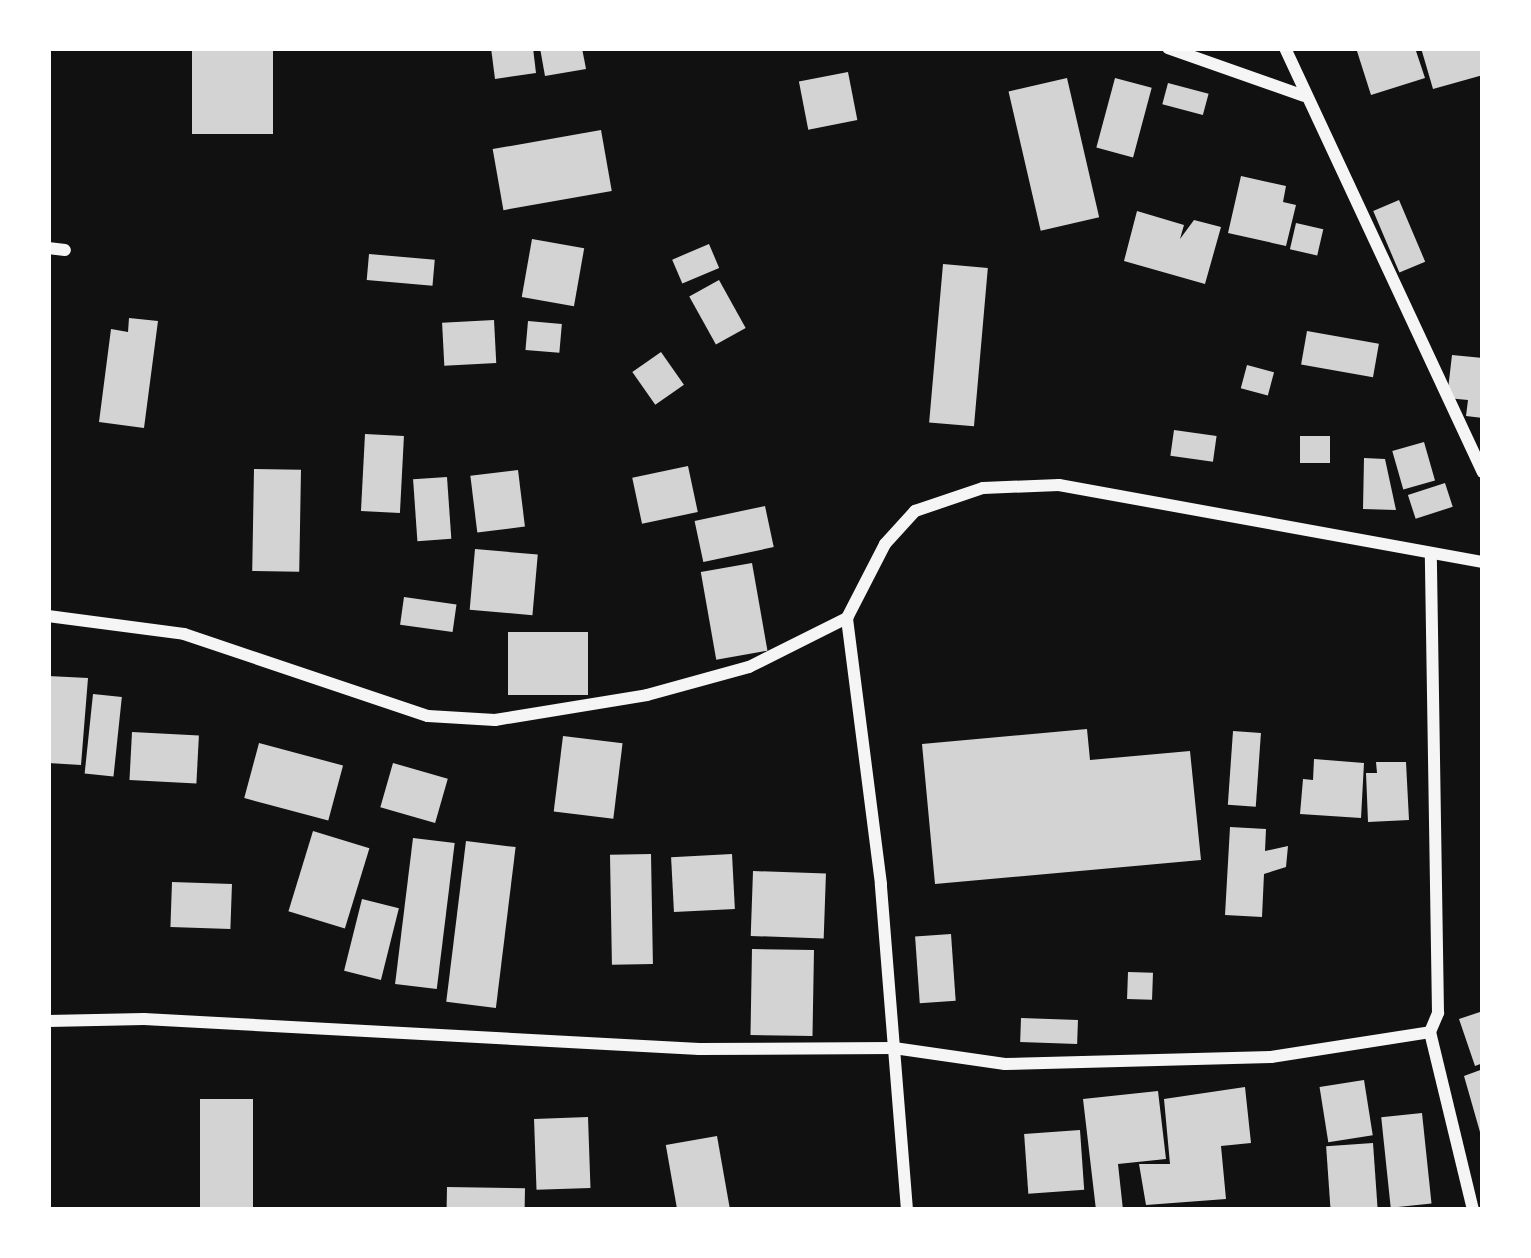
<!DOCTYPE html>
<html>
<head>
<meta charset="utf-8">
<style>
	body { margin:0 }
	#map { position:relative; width:1531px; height:1258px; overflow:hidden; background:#111; font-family:"PT Sans Narrow",sans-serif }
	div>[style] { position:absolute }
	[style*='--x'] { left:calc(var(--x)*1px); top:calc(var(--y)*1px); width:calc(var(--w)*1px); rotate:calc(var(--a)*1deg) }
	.building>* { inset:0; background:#d3d3d3; transform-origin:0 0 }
	.minor>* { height:12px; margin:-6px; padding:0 6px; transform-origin:6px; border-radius:6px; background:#f5f5f5 }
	span { translate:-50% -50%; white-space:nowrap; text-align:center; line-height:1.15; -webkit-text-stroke:10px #fff; paint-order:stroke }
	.frame { position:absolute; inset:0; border:51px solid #fff; pointer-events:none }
</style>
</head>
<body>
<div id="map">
	<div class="building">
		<div style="left:192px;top:48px;width:81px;height:86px"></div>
		<div style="clip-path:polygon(491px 48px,533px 48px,536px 73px,495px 79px)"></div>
		<div style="clip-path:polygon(540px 48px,582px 48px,586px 69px,545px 76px)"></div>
		<div style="clip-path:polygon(1356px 48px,1415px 48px,1425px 78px,1371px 95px)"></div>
		<div style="clip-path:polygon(1421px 48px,1483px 48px,1483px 75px,1433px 89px)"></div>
		<div style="left:848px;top:72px;width:49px;height:50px;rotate:79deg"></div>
		<div style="left:1067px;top:78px;width:143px;height:60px;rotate:77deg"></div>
		<div style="left:1115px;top:78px;width:38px;height:72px;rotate:15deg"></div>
		<div style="left:1168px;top:83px;width:42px;height:22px;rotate:15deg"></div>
		<div style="left:601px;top:130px;width:62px;height:110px;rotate:80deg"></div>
		<div style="clip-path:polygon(1241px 176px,1286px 186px,1283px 202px,1296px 205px,1286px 246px,1228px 233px)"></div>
		<div style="left:1399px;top:200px;width:67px;height:28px;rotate:67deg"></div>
		<div style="clip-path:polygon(1137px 211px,1184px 225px,1180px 239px,1194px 220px,1221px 227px,1205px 284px,1124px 261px)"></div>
		<div style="left:1296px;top:223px;width:28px;height:27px;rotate:13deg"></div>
		<div style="left:532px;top:239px;width:53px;height:59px;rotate:10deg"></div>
		<div style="left:709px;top:244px;width:26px;height:40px;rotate:67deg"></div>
		<div style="left:369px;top:254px;width:66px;height:26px;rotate:5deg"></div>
		<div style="left:943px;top:264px;width:45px;height:159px;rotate:5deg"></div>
		<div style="left:719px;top:280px;width:55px;height:34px;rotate:61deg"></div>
		<div style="clip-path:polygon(129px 318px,158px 321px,144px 428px,99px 422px,111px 329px,128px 332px)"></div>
		<div style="left:494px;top:320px;width:43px;height:52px;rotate:87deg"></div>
		<div style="left:528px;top:321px;width:34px;height:29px;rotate:5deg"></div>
		<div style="left:1307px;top:331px;width:73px;height:34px;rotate:10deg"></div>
		<div style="left:661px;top:352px;width:40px;height:35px;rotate:55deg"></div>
		<div style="clip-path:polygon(1452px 355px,1483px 358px,1483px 418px,1466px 416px,1468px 400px,1447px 398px)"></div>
		<div style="left:1247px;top:365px;width:28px;height:24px;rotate:15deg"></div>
		<div style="left:1174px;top:430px;width:43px;height:26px;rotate:8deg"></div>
		<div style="left:365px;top:434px;width:39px;height:77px;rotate:3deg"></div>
		<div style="left:1300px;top:436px;width:30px;height:27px"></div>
		<div style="left:1424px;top:442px;width:40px;height:33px;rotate:74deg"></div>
		<div style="clip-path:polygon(1364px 458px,1385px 459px,1396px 510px,1363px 509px)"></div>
		<div style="left:688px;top:466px;width:47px;height:57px;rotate:78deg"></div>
		<div style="left:254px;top:469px;width:47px;height:102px;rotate:1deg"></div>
		<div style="left:518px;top:470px;width:57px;height:48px;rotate:83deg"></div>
		<div style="left:447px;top:477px;width:62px;height:34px;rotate:86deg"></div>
		<div style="left:1445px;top:483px;width:25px;height:39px;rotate:72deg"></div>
		<div style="left:765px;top:506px;width:42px;height:72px;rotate:78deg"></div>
		<div style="left:475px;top:549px;width:63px;height:61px;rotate:5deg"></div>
		<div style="left:752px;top:563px;width:89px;height:52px;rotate:80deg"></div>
		<div style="left:404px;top:597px;width:53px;height:28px;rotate:8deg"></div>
		<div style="left:588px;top:632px;width:63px;height:80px;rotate:90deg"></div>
		<div style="clip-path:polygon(48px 676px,88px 678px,81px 765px,48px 763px)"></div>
		<div style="left:93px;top:694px;width:29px;height:80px;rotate:6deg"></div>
		<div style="clip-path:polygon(1087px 729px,1090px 760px,1190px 751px,1201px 860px,935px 884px,922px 744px)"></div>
		<div style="left:1233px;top:731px;width:28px;height:74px;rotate:4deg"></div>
		<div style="left:132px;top:732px;width:67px;height:48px;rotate:3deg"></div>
		<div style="left:563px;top:736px;width:60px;height:76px;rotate:7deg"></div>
		<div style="left:259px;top:743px;width:87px;height:57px;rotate:15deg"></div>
		<div style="clip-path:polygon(1314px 759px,1364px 763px,1361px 818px,1300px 814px,1303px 779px,1313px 780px)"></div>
		<div style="clip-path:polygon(1376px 762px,1406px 762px,1409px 820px,1368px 822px,1366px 773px,1377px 773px)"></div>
		<div style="left:393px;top:763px;width:57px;height:46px;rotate:16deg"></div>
		<div style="clip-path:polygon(1230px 827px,1266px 829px,1265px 851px,1288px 846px,1286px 867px,1264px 874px,1262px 917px,1225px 915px)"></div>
		<div style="left:313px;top:831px;width:59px;height:84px;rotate:17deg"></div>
		<div style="left:413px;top:838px;width:42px;height:147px;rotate:7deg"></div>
		<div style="left:466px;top:841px;width:50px;height:162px;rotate:7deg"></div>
		<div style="left:651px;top:854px;width:110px;height:41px;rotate:89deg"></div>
		<div style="left:732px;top:854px;width:55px;height:61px;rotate:87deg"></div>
		<div style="left:753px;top:871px;width:73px;height:65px;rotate:2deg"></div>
		<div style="left:172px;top:882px;width:60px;height:45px;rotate:2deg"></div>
		<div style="left:362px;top:899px;width:38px;height:74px;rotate:14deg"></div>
		<div style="left:951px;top:934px;width:67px;height:36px;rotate:86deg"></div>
		<div style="left:752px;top:949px;width:62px;height:86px;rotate:1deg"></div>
		<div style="left:1128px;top:972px;width:25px;height:27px;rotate:2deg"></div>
		<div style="clip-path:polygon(1483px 1011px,1483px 1063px,1475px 1066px,1459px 1019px)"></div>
		<div style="left:1021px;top:1018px;width:57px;height:24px;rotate:2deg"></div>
		<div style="clip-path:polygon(1483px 1069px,1483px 1139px,1482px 1139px,1464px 1076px)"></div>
		<div style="left:1364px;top:1080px;width:56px;height:45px;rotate:81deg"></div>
		<div style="clip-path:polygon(1245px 1087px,1251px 1143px,1221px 1146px,1226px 1199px,1146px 1205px,1139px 1164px,1170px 1164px,1164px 1099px)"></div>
		<div style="clip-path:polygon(1158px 1091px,1166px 1159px,1118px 1164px,1123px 1210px,1096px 1210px,1083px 1099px)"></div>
		<div style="left:200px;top:1099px;width:53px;height:111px"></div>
		<div style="left:1422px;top:1113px;width:91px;height:41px;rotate:84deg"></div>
		<div style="left:588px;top:1117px;width:71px;height:54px;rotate:88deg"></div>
		<div style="left:1080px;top:1130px;width:60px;height:56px;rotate:86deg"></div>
		<div style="left:717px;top:1136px;width:75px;height:52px;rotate:80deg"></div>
		<div style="left:1373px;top:1143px;width:67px;height:47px;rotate:86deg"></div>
		<div style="left:447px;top:1187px;width:78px;height:23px;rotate:1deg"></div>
	</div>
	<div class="minor">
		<div style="--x:1168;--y:48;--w:144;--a:19.4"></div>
		<div style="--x:1285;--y:48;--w:468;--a:65"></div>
		<div style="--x:48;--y:248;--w:17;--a:7"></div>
		<div style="--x:48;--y:616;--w:137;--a:7.5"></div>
		<div style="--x:184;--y:634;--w:257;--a:18.6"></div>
		<div style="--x:428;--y:716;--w:67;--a:3.4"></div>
		<div style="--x:495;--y:720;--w:154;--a:-9.3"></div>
		<div style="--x:647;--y:695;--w:106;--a:-15.4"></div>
		<div style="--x:749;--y:667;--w:110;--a:-26.6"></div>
		<div style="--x:48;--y:1021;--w:96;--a:-1.2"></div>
		<div style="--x:144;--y:1019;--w:556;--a:3.09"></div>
		<div style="--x:699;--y:1049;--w:195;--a:-0.3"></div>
		<div style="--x:894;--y:1048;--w:112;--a:8.2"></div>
		<div style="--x:1005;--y:1064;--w:266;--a:-1.5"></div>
		<div style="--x:1271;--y:1057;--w:161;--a:-8.9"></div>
		<div style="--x:1430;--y:1032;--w:21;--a:-67"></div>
		<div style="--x:1438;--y:1013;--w:459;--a:-90.9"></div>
		<div style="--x:1430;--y:1032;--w:183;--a:76.4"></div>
		<div style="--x:907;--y:1210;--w:327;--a:-94.6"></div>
		<div style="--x:881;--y:884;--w:268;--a:-97.3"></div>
		<div style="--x:847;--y:618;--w:83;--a:-62.8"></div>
		<div style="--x:885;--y:544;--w:45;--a:-47.7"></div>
		<div style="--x:915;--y:511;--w:72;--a:-18.7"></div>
		<div style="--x:983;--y:488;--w:76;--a:-2.3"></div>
		<div style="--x:1059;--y:485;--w:431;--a:10.3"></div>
	</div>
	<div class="frame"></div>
</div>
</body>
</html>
